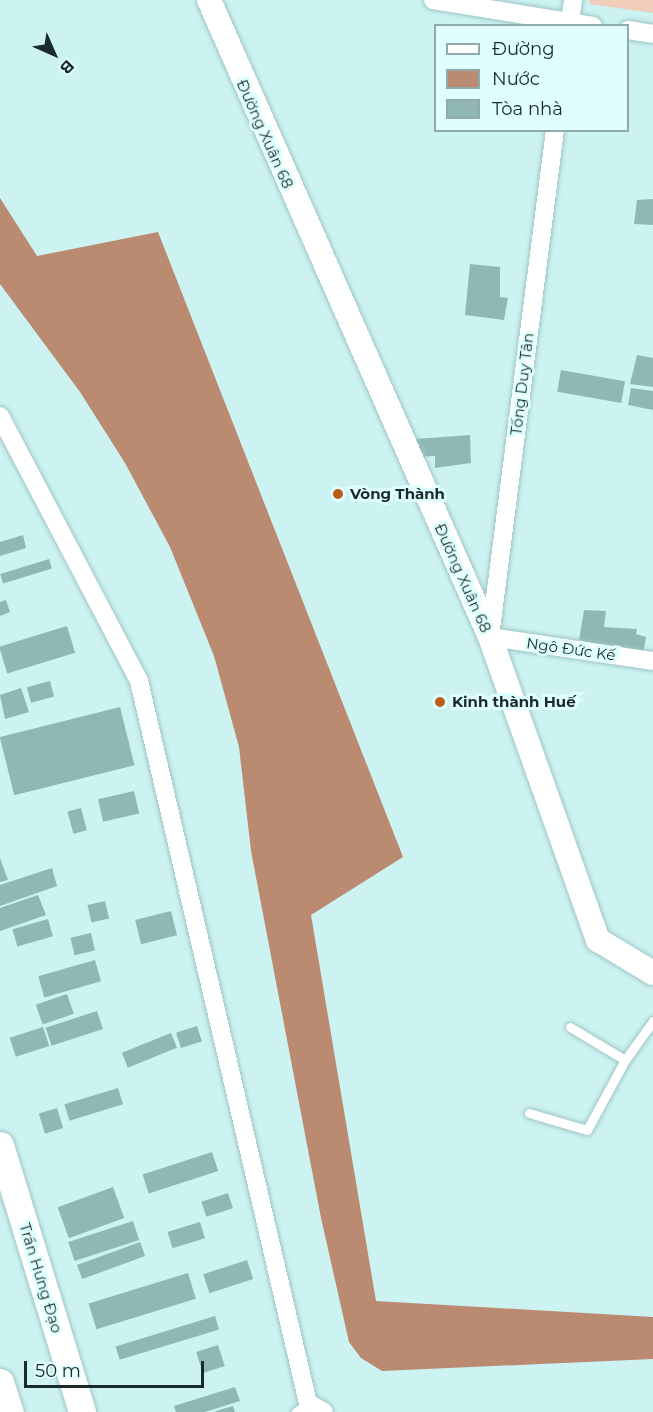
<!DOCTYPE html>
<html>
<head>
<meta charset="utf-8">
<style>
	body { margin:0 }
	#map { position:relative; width:653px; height:1412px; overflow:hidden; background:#ccf3f2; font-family:Montserrat,sans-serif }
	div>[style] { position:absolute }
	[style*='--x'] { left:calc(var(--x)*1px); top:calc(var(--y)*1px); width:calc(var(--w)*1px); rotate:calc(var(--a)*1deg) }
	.green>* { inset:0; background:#efcdba }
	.water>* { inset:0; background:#ba8b70 }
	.building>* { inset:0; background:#91b6b6; transform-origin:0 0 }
	.roads { filter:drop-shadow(0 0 2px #9fc5c5) drop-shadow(0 0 2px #9fc5c5) }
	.service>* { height:9px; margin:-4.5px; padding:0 4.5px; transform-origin:4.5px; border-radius:4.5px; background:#fff }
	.minor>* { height:18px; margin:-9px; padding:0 9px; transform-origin:9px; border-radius:9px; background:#fff }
	.tertiary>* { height:24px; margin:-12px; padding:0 12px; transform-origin:12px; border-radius:12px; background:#fff }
	.secondary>* { height:27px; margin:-13.5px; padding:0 13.5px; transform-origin:13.5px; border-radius:13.5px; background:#fff }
	.dots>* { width:16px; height:16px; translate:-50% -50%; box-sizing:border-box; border:3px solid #dffffe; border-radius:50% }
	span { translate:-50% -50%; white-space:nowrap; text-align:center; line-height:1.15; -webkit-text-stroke:6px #dffffe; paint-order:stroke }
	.street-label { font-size:15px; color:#1a2929 }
	.poi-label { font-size:15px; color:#1a2929; font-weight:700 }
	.left { translate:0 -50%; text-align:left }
	.legend { position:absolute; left:434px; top:24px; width:195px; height:108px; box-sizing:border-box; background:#dffffe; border:2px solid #90a9a9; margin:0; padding:8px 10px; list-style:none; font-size:18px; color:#1a2929 }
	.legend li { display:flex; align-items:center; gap:12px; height:30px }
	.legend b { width:30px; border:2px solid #90a9a9 }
	.north { position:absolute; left:24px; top:24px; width:60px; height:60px; -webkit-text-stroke:4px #dffffe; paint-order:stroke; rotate:135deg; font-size:16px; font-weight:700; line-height:24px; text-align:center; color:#1a2929 }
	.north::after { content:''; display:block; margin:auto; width:21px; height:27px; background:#1a2929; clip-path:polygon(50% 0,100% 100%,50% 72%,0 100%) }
	.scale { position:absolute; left:24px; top:1361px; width:180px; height:27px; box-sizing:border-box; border:3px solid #1a2929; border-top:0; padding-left:8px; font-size:18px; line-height:21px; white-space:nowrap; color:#1a2929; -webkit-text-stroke:4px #dffffe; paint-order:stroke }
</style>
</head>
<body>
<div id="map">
	<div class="green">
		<div style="clip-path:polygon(590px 0,653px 0,653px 13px,589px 4px)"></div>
	</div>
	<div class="water">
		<div style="clip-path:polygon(0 198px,37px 256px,158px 232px,403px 857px,311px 915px,376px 1301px,653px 1317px,653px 1359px,382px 1371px,361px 1358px,349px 1342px,321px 1218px,251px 851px,239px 747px,214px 656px,170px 547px,125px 463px,80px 392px,0 284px)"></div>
	</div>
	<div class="building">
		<div style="clip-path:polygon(653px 199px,653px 225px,634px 224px,637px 200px)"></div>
		<div style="clip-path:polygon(470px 264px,500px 267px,500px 297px,508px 298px,504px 320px,465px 315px)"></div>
		<div style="clip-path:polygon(637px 355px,653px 358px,653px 387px,630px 384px)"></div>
		<div style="left:561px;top:370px;width:65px;height:22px;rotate:10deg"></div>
		<div style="clip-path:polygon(631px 388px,653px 391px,653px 410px,628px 405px)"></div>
		<div style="clip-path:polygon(470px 435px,471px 463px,435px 468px,435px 456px,417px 457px,416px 439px)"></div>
		<div style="clip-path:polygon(23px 535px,26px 548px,0 556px,0 542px)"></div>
		<div style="left:49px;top:559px;width:10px;height:51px;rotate:73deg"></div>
		<div style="clip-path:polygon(6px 600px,10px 612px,0 616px,0 602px)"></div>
		<div style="clip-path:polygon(584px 610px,606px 611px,604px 627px,637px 629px,636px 634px,646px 637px,643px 654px,579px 640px)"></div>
		<div style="left:67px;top:626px;width:28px;height:71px;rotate:73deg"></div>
		<div style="left:50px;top:681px;width:16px;height:24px;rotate:75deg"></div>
		<div style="clip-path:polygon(21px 688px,29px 712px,5px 719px,0 695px)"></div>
		<div style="left:120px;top:707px;width:60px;height:124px;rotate:76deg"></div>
		<div style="left:134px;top:791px;width:23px;height:37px;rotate:77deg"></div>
		<div style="left:81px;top:808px;width:23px;height:14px;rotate:75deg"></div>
		<div style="clip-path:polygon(0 858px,8px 880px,0 882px)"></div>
		<div style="clip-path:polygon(52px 868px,57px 886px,0 906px,0 885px)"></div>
		<div style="clip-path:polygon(38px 895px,46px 915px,0 931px,0 908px)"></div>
		<div style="left:105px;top:901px;width:18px;height:18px;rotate:77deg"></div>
		<div style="left:171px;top:911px;width:25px;height:37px;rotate:76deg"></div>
		<div style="left:48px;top:919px;width:18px;height:37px;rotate:74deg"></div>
		<div style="left:91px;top:933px;width:18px;height:21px;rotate:77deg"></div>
		<div style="left:95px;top:960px;width:22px;height:59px;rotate:74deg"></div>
		<div style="left:67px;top:994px;width:21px;height:33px;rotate:71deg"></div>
		<div style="left:97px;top:1011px;width:19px;height:54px;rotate:72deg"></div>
		<div style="left:197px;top:1026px;width:16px;height:22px;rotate:72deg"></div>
		<div style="left:43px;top:1027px;width:20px;height:35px;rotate:72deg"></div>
		<div style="left:171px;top:1033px;width:16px;height:53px;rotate:68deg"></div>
		<div style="left:118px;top:1088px;width:17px;height:56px;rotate:73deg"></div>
		<div style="left:57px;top:1108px;width:21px;height:19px;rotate:73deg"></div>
		<div style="left:212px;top:1152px;width:20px;height:73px;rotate:72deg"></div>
		<div style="left:113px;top:1187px;width:33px;height:59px;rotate:70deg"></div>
		<div style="left:228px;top:1193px;width:16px;height:28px;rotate:72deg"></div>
		<div style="left:133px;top:1221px;width:20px;height:68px;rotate:72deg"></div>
		<div style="left:200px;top:1222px;width:17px;height:34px;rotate:73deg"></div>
		<div style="left:140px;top:1242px;width:15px;height:67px;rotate:70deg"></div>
		<div style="left:247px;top:1260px;width:20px;height:46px;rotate:72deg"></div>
		<div style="left:188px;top:1273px;width:27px;height:104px;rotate:73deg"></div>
		<div style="left:215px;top:1316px;width:14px;height:104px;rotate:73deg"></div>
		<div style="left:218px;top:1345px;width:22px;height:23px;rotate:72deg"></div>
		<div style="clip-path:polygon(235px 1387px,240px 1401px,205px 1412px,176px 1412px,174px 1406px)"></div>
		<div style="clip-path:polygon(233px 1406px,235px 1412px,216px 1412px,216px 1411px)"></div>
	</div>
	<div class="roads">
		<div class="service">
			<div style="--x:570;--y:1027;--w:64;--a:31"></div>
			<div style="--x:529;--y:1113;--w:60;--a:16.3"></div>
			<div style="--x:587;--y:1130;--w:80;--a:-61.5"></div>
			<div style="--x:625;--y:1060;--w:48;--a:-54.3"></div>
			<div style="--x:296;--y:1412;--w:15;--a:-37"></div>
		</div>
		<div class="minor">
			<div style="--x:433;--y:0;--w:162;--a:9.2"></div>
			<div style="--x:569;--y:26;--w:26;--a:-81"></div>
			<div style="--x:628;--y:30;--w:25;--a:9"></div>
			<div style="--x:555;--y:130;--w:511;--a:97.31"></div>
			<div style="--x:490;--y:637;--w:165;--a:8.4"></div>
			<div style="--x:0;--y:416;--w:299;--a:62.3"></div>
			<div style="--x:139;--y:681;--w:742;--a:76.83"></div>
			<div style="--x:308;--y:1403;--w:18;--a:29"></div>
		</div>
		<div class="tertiary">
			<div style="--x:209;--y:0;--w:696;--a:66.2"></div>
			<div style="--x:490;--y:637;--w:322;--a:70.4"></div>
			<div style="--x:598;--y:940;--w:64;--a:31"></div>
		</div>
		<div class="secondary">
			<div style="--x:0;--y:1145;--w:279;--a:72.9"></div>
			<div style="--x:0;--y:1382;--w:32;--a:72"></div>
		</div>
	</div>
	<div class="dots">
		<div style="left:338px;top:494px;background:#bc5c16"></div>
		<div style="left:440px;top:702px;background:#bc5c16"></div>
	</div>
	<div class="street-label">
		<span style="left:265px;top:134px;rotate:66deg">Đường Xuân 68</span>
		<span style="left:522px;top:384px;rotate:-83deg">Tống Duy Tân</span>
		<span style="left:463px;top:578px;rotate:66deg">Đường Xuân 68</span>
		<span style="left:571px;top:649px;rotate:8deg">Ngô Đức Kế</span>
		<span style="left:41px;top:1278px;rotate:73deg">Trần Hưng Đạo</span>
	</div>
	<div class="poi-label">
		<span class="left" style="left:350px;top:494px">Vòng Thành</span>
		<span class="left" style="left:452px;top:702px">Kinh thành Huế</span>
	</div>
	<ul class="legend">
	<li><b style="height:8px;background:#fff"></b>Đường</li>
	<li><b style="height:16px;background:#ba8b70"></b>Nước</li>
	<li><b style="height:16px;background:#91b6b6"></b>Tòa nhà</li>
	</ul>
	<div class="north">B</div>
	<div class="scale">50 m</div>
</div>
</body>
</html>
